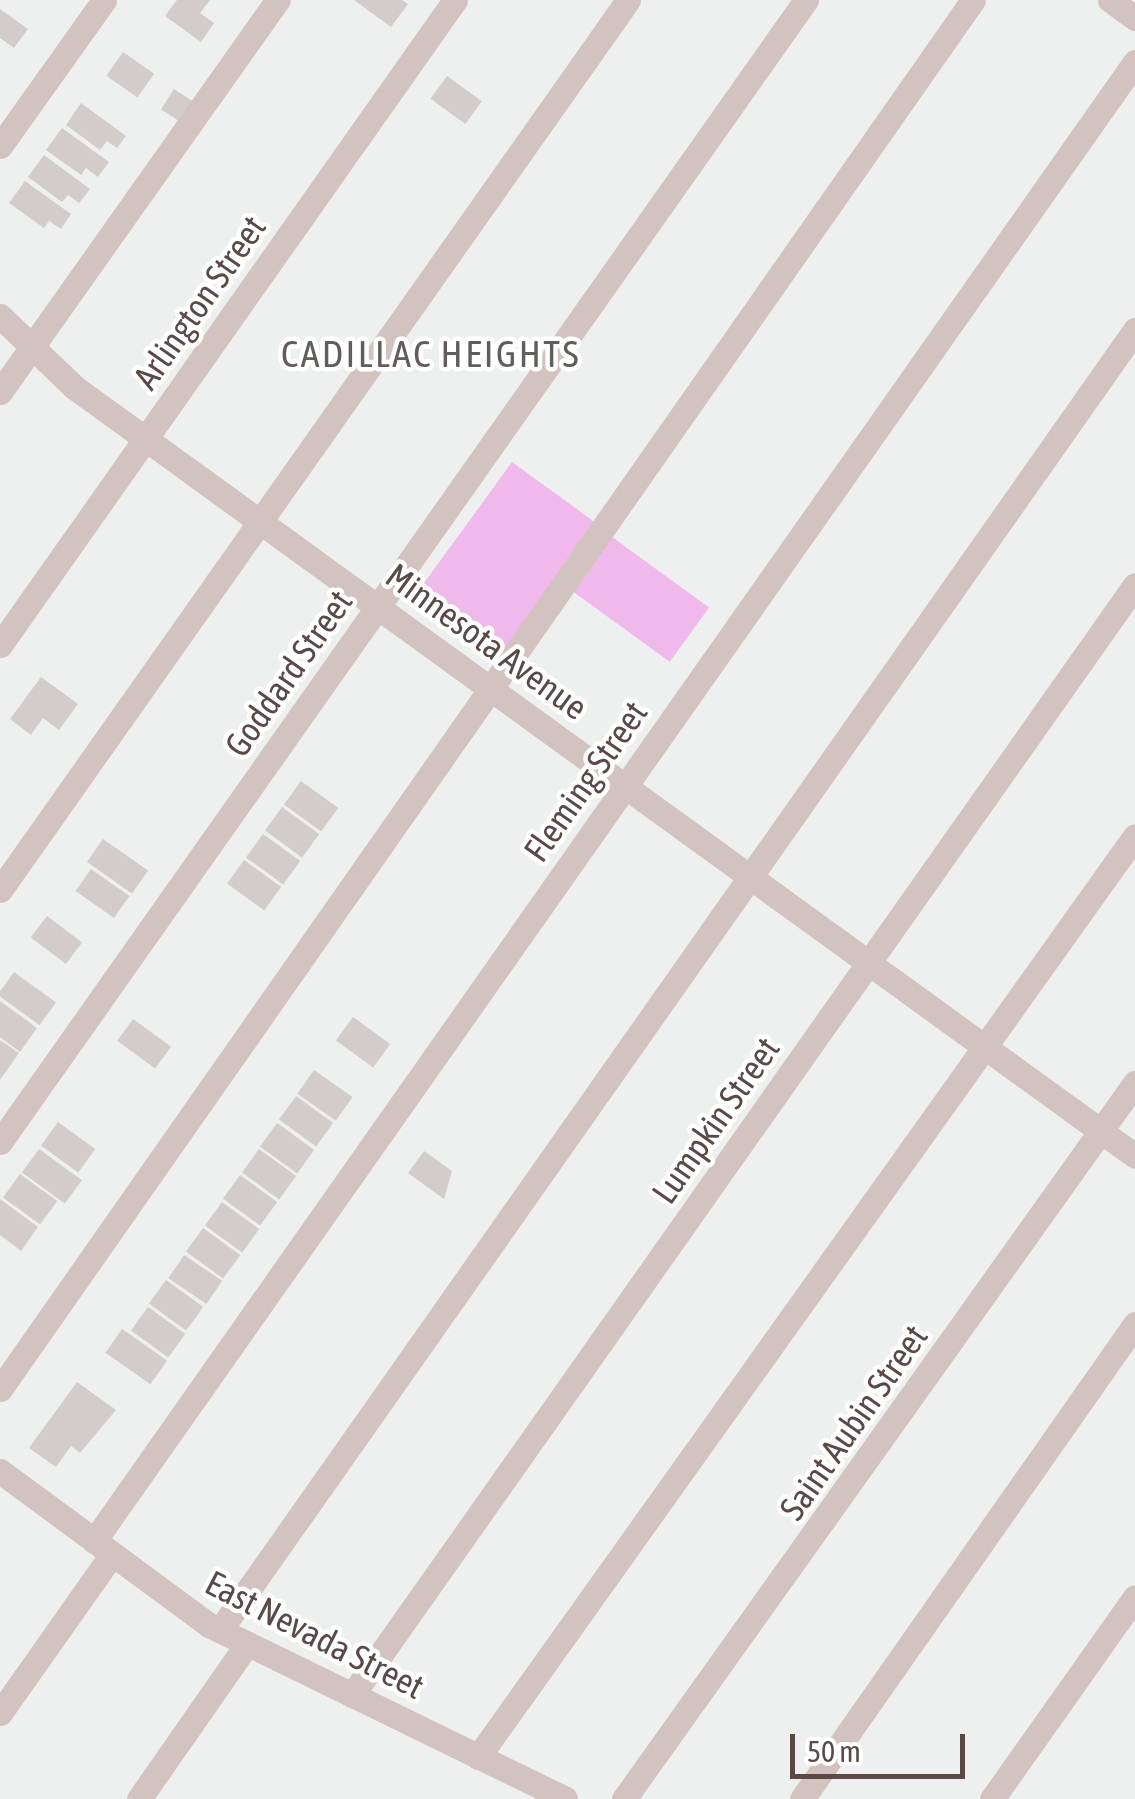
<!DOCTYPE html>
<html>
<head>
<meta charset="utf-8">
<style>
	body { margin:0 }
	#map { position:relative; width:1135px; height:1799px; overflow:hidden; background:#edf0ef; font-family:"Asap Condensed",sans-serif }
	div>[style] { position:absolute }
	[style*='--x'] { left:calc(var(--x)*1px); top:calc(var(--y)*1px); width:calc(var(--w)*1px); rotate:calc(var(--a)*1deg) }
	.green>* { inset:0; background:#f1b8ec; transform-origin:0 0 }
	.building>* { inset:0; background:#d2cdca; transform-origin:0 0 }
	.minor>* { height:25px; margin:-12.5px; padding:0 12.5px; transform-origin:12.5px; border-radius:12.5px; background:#d3c3c0 }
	span { translate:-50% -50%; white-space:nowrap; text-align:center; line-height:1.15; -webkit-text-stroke:9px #fff; paint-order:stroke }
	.street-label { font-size:35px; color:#5b4945 }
	.neighbourhood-label { font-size:38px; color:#635c5a; letter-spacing:2.5px }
	.scale { position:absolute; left:790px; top:1734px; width:175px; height:45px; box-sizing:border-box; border:5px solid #5b4945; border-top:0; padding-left:12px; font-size:30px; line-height:35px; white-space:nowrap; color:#5b4945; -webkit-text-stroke:8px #fff; paint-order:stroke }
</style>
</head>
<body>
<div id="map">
	<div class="green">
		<div style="left:512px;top:462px;width:110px;height:170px;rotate:36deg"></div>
		<div style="left:612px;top:537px;width:120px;height:67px;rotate:36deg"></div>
	</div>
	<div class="building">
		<div style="clip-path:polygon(177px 0,210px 0,200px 13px,214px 23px,201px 42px,165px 16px)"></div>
		<div style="clip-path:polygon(354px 0,402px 0,408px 4px,391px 27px)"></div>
		<div style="clip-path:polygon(0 9px,28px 29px,14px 48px,0 38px)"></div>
		<div style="left:123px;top:52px;width:38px;height:29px;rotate:35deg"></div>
		<div style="left:447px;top:76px;width:43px;height:28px;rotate:36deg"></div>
		<div style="left:174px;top:89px;width:24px;height:24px;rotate:33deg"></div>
		<div style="clip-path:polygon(81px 103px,126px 136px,117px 148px,107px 141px,100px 150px,66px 125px)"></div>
		<div style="clip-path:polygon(62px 128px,109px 162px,98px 177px,86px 168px,81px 175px,46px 150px)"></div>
		<div style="clip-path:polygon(44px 155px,90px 189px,79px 203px,68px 195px,62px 202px,28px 177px)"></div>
		<div style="clip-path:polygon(25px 181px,71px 214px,61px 229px,49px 221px,44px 228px,9px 203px)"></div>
		<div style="clip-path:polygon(41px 677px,78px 704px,59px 730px,43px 718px,31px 735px,10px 719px)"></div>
		<div style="left:301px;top:781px;width:46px;height:29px;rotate:36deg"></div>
		<div style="left:282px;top:807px;width:46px;height:29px;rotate:36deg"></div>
		<div style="left:263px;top:834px;width:46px;height:29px;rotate:36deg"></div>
		<div style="left:103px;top:839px;width:55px;height:28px;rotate:35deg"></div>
		<div style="left:244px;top:860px;width:46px;height:29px;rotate:36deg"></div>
		<div style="left:91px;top:869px;width:47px;height:27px;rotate:35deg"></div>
		<div style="left:47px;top:916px;width:44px;height:27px;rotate:37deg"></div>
		<div style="left:14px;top:972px;width:52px;height:28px;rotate:36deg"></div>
		<div style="clip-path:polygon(0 1001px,37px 1028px,20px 1052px,0 1037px)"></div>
		<div style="left:353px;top:1017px;width:46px;height:29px;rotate:36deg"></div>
		<div style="left:133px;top:1019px;width:47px;height:27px;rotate:36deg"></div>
		<div style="clip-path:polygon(0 1040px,19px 1053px,0 1080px)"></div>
		<div style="left:314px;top:1070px;width:47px;height:29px;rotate:35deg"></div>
		<div style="left:296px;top:1096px;width:46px;height:29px;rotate:36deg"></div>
		<div style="left:58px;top:1122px;width:46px;height:29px;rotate:36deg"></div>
		<div style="left:277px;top:1123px;width:46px;height:29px;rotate:36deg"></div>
		<div style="left:39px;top:1149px;width:53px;height:29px;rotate:36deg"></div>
		<div style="left:259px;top:1149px;width:46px;height:29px;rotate:36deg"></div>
		<div style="clip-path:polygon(424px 1151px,452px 1171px,444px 1199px,408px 1173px)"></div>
		<div style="left:20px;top:1174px;width:46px;height:29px;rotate:36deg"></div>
		<div style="left:240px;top:1175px;width:46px;height:29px;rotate:36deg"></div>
		<div style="clip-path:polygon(0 1199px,38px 1227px,21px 1251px,0 1235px)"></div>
		<div style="left:222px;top:1202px;width:46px;height:29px;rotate:36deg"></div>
		<div style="left:203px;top:1228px;width:46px;height:29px;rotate:36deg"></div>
		<div style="left:184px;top:1255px;width:46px;height:28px;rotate:34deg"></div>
		<div style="left:166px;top:1280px;width:46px;height:29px;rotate:36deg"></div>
		<div style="left:148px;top:1307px;width:46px;height:29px;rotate:36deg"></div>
		<div style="left:122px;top:1329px;width:55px;height:29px;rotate:35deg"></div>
		<div style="clip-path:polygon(77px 1382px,116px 1410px,80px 1453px,71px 1446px,56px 1467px,29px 1448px)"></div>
	</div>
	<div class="minor">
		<div style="--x:1110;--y:0;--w:31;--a:36"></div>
		<div style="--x:0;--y:146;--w:179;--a:-54.5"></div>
		<div style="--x:0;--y:316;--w:103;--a:43.8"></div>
		<div style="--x:74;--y:387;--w:1310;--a:35.93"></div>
		<div style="--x:0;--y:392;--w:481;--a:-54.7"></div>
		<div style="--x:0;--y:645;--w:789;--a:-54.8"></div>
		<div style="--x:0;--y:890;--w:1089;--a:-54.79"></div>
		<div style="--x:0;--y:1142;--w:1398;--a:-54.79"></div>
		<div style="--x:0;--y:1389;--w:1696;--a:-54.99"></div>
		<div style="--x:0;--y:1471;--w:260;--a:36.4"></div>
		<div style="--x:209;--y:1625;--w:396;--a:26"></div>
		<div style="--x:94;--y:1541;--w:1809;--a:-54.86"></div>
		<div style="--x:220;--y:1630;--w:1590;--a:-54.86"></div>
		<div style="--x:352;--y:1695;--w:1358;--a:-54.8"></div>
		<div style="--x:0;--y:1713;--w:194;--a:-54.8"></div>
		<div style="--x:478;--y:1757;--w:1131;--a:-54.5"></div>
		<div style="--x:139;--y:1799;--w:189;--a:-55.1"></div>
		<div style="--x:624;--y:1799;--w:880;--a:-54.49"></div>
		<div style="--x:802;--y:1799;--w:580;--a:-54.97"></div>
		<div style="--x:992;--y:1799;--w:247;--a:-54.7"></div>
	</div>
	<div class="street-label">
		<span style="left:199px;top:302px;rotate:-55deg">Arlington Street</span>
		<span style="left:487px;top:641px;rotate:36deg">Minnesota Avenue</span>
		<span style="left:288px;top:673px;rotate:-55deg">Goddard Street</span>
		<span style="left:585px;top:781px;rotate:-55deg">Fleming Street</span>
		<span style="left:715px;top:1120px;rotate:-55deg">Lumpkin Street</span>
		<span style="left:853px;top:1422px;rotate:-55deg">Saint Aubin Street</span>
		<span style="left:315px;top:1634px;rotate:27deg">East Nevada Street</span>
	</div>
	<div class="neighbourhood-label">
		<span style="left:431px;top:354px">CADILLAC HEIGHTS</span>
	</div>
	<div class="scale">50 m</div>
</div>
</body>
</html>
